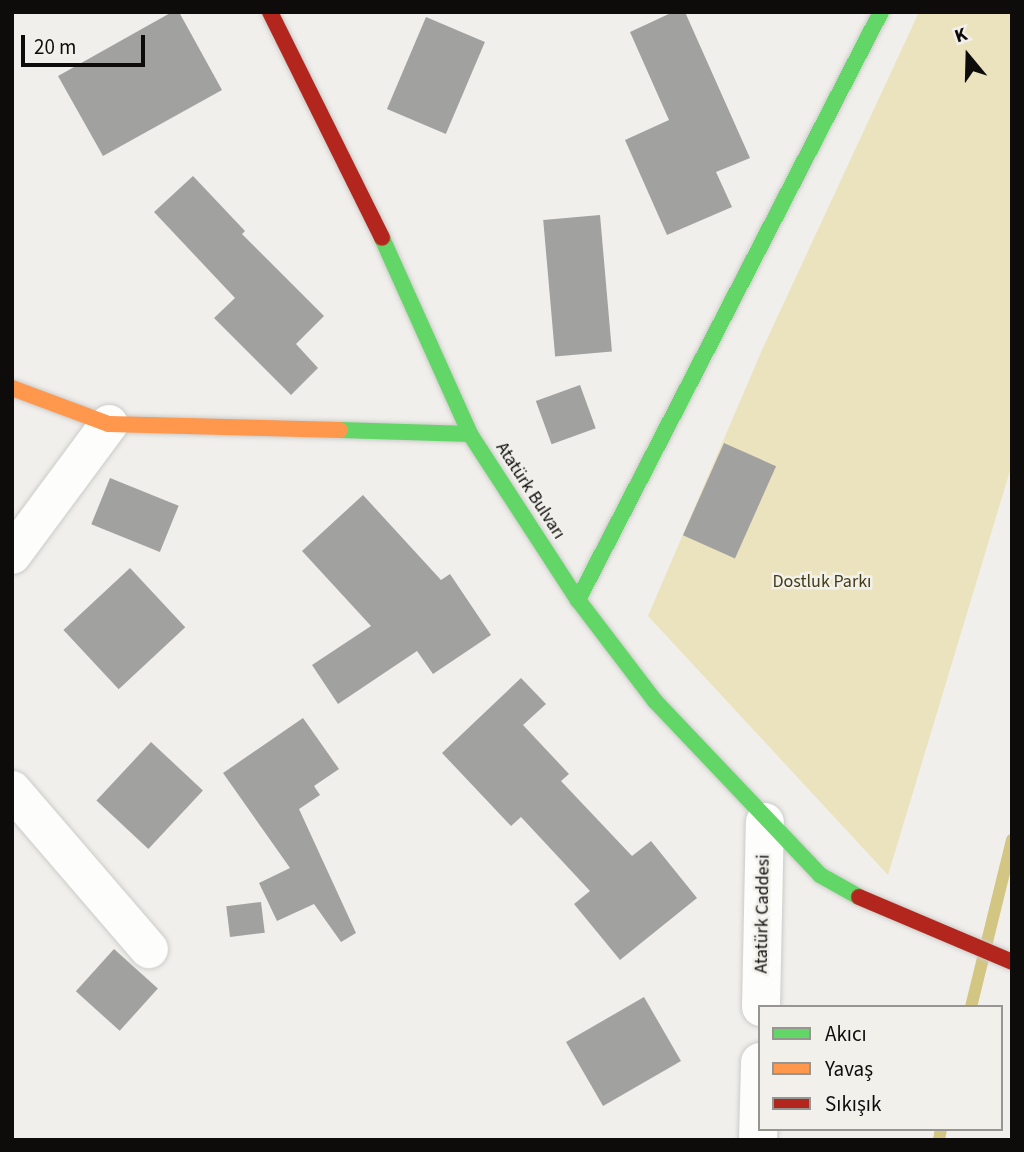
<!DOCTYPE html>
<html>
<head>
<meta charset="utf-8">
<style>
	body { margin:0 }
	#map { position:relative; width:1024px; height:1152px; overflow:hidden; background:#f0efec; font-family:"Source Sans 3",sans-serif }
	div>[style] { position:absolute }
	[style*='--x'] { left:calc(var(--x)*1px); top:calc(var(--y)*1px); width:calc(var(--w)*1px); rotate:calc(var(--a)*1deg) }
	.green>* { inset:0; background:#eae3be }
	.stream>* { height:12px; margin:-6px; padding:0 6px; transform-origin:6px; border-radius:6px; background:#d3c582 }
	.building>* { inset:0; background:#a1a1a0; transform-origin:0 0 }
	.roads { filter:drop-shadow(0 0 2px #cbcbc8) drop-shadow(0 0 2px #cbcbc8) }
	.street>* { height:38px; margin:-19px; padding:0 19px; transform-origin:19px; border-radius:19px; background:#fdfdfc }
	.fast>* { height:16px; margin:-8px; padding:0 8px; transform-origin:8px; border-radius:8px; background:#63d668 }
	.slow>* { height:16px; margin:-8px; padding:0 8px; transform-origin:8px; border-radius:8px; background:#ff974d }
	.jam>* { height:16px; margin:-8px; padding:0 8px; transform-origin:8px; border-radius:8px; background:#b3261e }
	span { translate:-50% -50%; white-space:nowrap; text-align:center; line-height:1.15; -webkit-text-stroke:5px #f1f0eb; paint-order:stroke }
	.street-label { font-size:18px; color:#0d0c0b }
	.park-label { font-size:18px; color:#443c13 }
	.frame { position:absolute; inset:0; border:14px solid #0d0c0b; pointer-events:none }
	.legend { position:absolute; left:758px; top:1005px; width:245px; height:126px; box-sizing:border-box; background:#f1f0eb; border:2px solid #969591; margin:0; padding:9px 12px; list-style:none; font-size:21px; color:#0d0c0b }
	.legend li { display:flex; align-items:center; gap:14px; height:35px }
	.legend b { width:35px; border:2px solid #969591 }
	.north { position:absolute; left:933px; top:21px; width:70px; height:70px; -webkit-text-stroke:5px #f1f0eb; paint-order:stroke; rotate:341deg; font-size:19px; font-weight:700; line-height:28px; text-align:center; color:#0d0c0b }
	.north::after { content:''; display:block; margin:auto; width:24px; height:32px; background:#0d0c0b; clip-path:polygon(50% 0,100% 100%,50% 72%,0 100%) }
	.scale { position:absolute; left:21px; top:35px; width:124px; height:32px; box-sizing:border-box; border:4px solid #0d0c0b; border-top:0; padding-left:9px; font-size:21px; line-height:24px; white-space:nowrap; color:#0d0c0b; -webkit-text-stroke:5px #f1f0eb; paint-order:stroke }
</style>
</head>
<body>
<div id="map">
	<div class="green">
		<div style="clip-path:polygon(919px 12px,1012px 12px,1012px 464px,888px 875px,648px 616px,762px 350px)"></div>
	</div>
	<div class="stream">
		<div style="--x:971;--y:1007;--w:172;--a:-76.2"></div>
		<div style="--x:939;--y:1140;--w:11;--a:-80"></div>
	</div>
	<div class="building">
		<div style="clip-path:polygon(172px 12px,179px 12px,222px 90px,103px 156px,58px 76px)"></div>
		<div style="clip-path:polygon(673px 12px,685px 12px,750px 158px,716px 172px,732px 207px,667px 235px,625px 140px,669px 120px,630px 32px)"></div>
		<div style="left:426px;top:17px;width:64px;height:100px;rotate:23deg"></div>
		<div style="clip-path:polygon(193px 176px,245px 231px,242px 234px,324px 316px,296px 344px,318px 368px,291px 395px,214px 318px,235px 298px,154px 212px)"></div>
		<div style="left:600px;top:215px;width:137px;height:57px;rotate:85deg"></div>
		<div style="left:580px;top:385px;width:46px;height:47px;rotate:70deg"></div>
		<div style="left:724px;top:443px;width:57px;height:101px;rotate:24deg"></div>
		<div style="left:110px;top:478px;width:74px;height:50px;rotate:22deg"></div>
		<div style="clip-path:polygon(363px 495px,441px 580px,450px 574px,491px 635px,433px 674px,417px 651px,338px 704px,312px 665px,371px 626px,302px 551px)"></div>
		<div style="left:130px;top:568px;width:81px;height:91px;rotate:47deg"></div>
		<div style="clip-path:polygon(521px 678px,546px 704px,523px 725px,569px 774px,561px 781px,632px 856px,651px 841px,697px 898px,620px 960px,574px 904px,590px 891px,521px 817px,511px 826px,442px 753px)"></div>
		<div style="clip-path:polygon(303px 718px,339px 769px,314px 786px,320px 795px,299px 809px,356px 933px,341px 942px,314px 904px,277px 921px,259px 883px,290px 868px,223px 773px)"></div>
		<div style="left:151px;top:742px;width:71px;height:80px;rotate:43deg"></div>
		<div style="left:261px;top:902px;width:31px;height:35px;rotate:83deg"></div>
		<div style="left:114px;top:949px;width:59px;height:57px;rotate:42deg"></div>
		<div style="left:644px;top:997px;width:74px;height:90px;rotate:60deg"></div>
	</div>
	<div class="roads">
		<div class="street">
			<div style="--x:12;--y:555;--w:163;--a:-53.5"></div>
			<div style="--x:12;--y:790;--w:210;--a:49.3"></div>
			<div style="--x:761;--y:1007;--w:185;--a:-88.8"></div>
			<div style="--x:758;--y:1140;--w:78;--a:-88.5"></div>
		</div>
		<div class="fast">
			<div style="--x:382;--y:238;--w:215;--a:65.8"></div>
			<div style="--x:470;--y:434;--w:198;--a:57"></div>
			<div style="--x:578;--y:600;--w:127;--a:52.7"></div>
			<div style="--x:655;--y:701;--w:240;--a:46.5"></div>
			<div style="--x:820;--y:875;--w:45;--a:29.4"></div>
			<div style="--x:340;--y:430;--w:130;--a:1.8"></div>
			<div style="--x:578;--y:600;--w:661;--a:-62.74"></div>
		</div>
		<div class="slow">
			<div style="--x:12;--y:388;--w:103;--a:20.4"></div>
			<div style="--x:109;--y:424;--w:231;--a:1.5"></div>
		</div>
		<div class="jam">
			<div style="--x:270;--y:12;--w:252;--a:63.6"></div>
			<div style="--x:859;--y:897;--w:166;--a:23"></div>
		</div>
	</div>
	<div class="street-label">
		<span style="left:530px;top:491px;rotate:57deg">Atatürk Bulvarı</span>
		<span style="left:763px;top:914px;rotate:-89deg">Atatürk Caddesi</span>
	</div>
	<div class="park-label">
		<span style="left:822px;top:582px">Dostluk Parkı</span>
	</div>
	<div class="frame"></div>
	<ul class="legend">
	<li><b style="height:9px;background:#63d668"></b>Akıcı</li>
	<li><b style="height:9px;background:#ff974d"></b>Yavaş</li>
	<li><b style="height:9px;background:#b3261e"></b>Sıkışık</li>
	</ul>
	<div class="north">K</div>
	<div class="scale">20 m</div>
</div>
</body>
</html>
